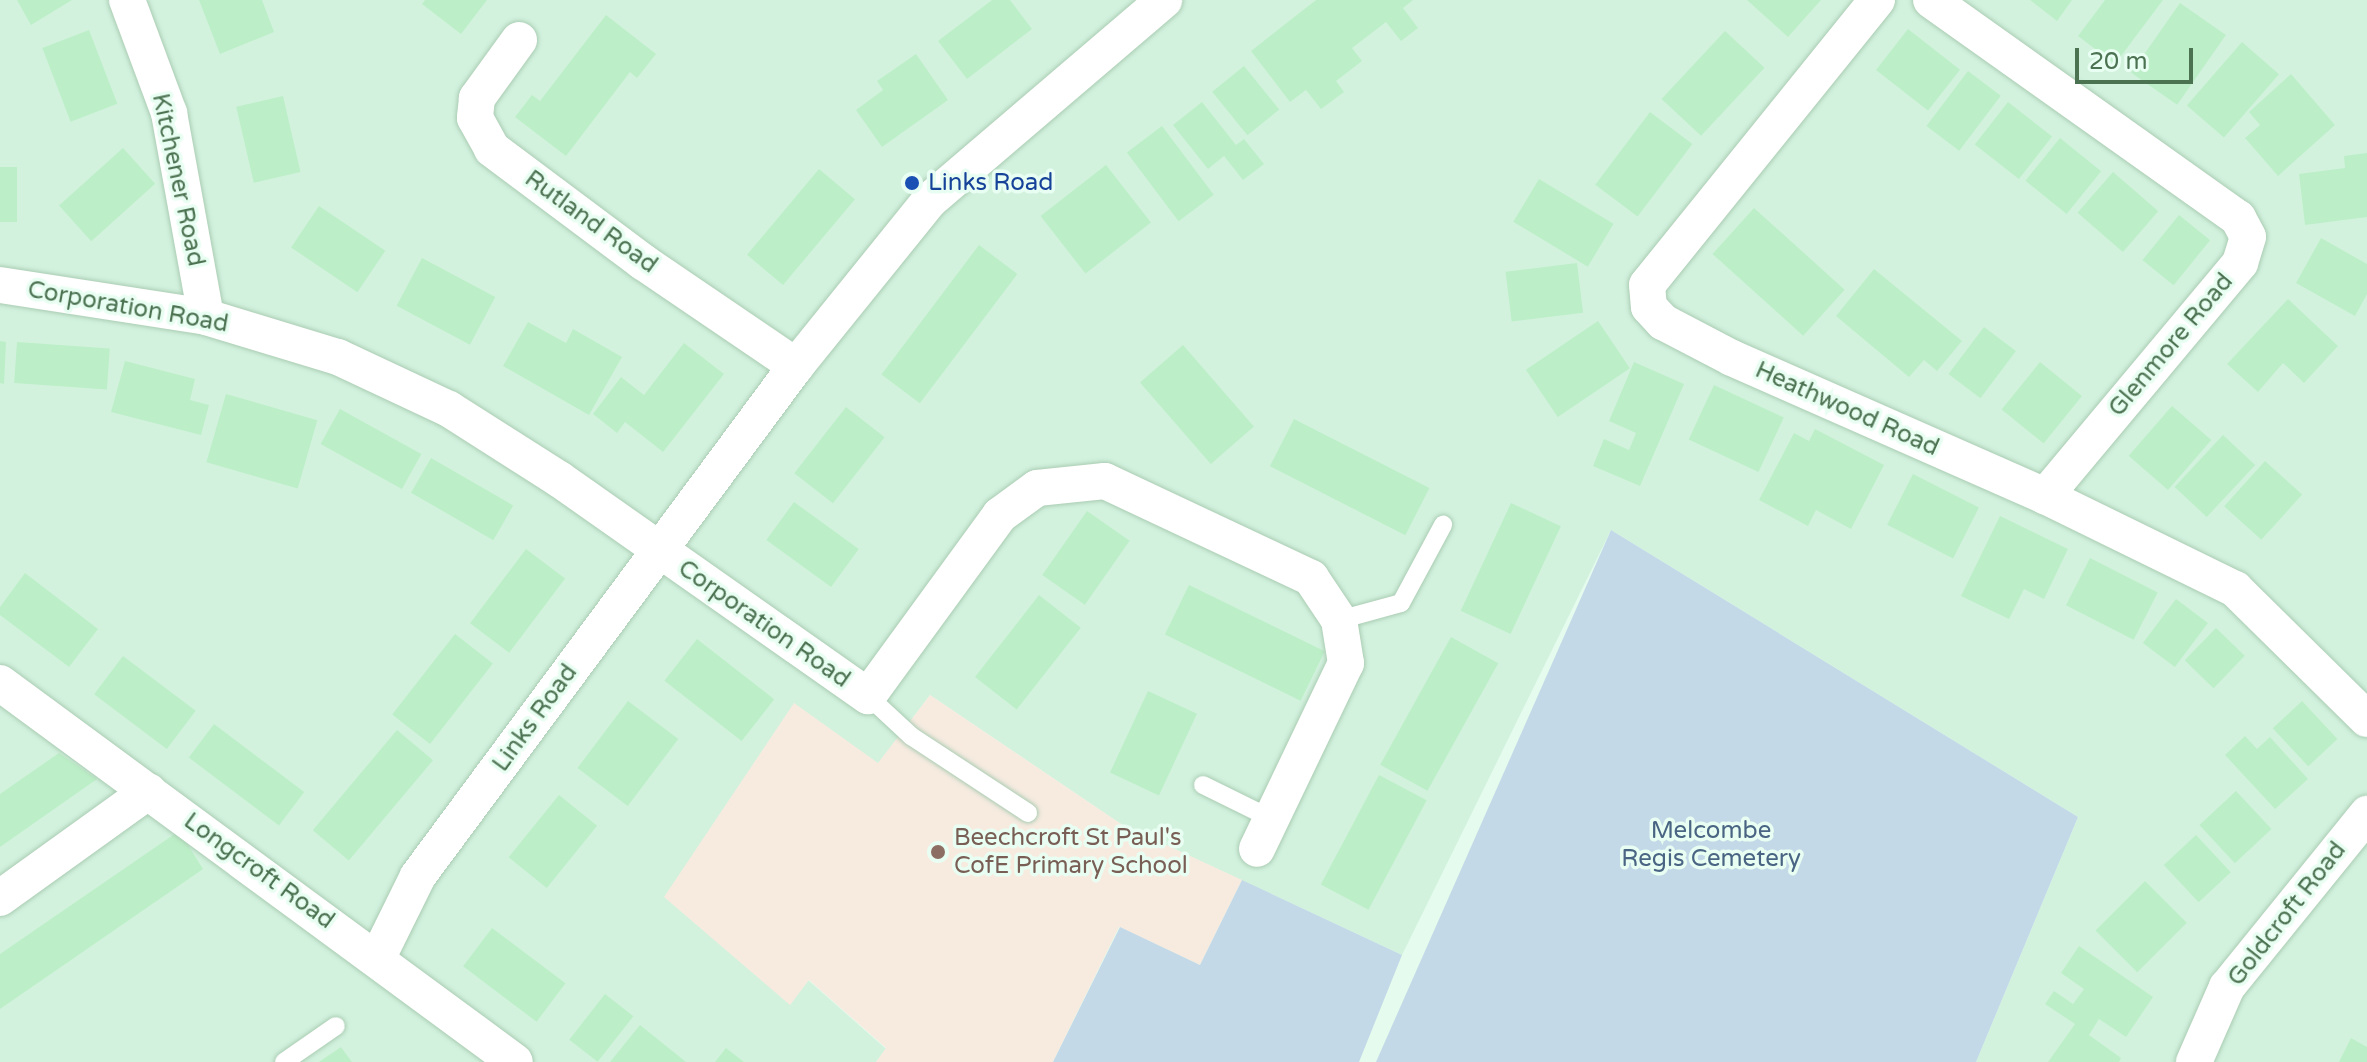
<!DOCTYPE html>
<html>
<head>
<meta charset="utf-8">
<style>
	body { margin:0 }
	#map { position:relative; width:2367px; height:1062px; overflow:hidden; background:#e4fbed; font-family:"Varela Round",sans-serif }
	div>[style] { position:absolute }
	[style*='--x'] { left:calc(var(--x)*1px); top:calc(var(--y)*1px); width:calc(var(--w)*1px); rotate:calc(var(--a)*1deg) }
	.residential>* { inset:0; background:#d2f2de }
	.education>* { inset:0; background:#f7ebe0 }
	.green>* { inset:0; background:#c3d9e8 }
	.building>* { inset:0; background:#bcefc7; transform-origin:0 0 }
	.roads { filter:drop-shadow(0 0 2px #abccb3) drop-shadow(0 0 2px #abccb3) }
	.service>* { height:18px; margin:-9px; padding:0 9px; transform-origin:9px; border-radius:9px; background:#fff }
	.minor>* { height:36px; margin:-18px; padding:0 18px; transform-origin:18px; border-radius:18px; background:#fff }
	.dots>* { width:22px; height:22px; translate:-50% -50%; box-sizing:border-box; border:4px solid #e9fef2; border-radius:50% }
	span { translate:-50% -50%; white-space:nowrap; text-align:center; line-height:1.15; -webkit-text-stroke:7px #e9fef2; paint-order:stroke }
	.street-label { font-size:24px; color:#4b7251 }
	.transit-label { font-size:24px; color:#164399 }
	.left { translate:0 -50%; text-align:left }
	.park-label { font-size:24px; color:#496583 }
	.education-label { font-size:24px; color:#785e54 }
	.scale { position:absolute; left:2075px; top:48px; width:118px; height:36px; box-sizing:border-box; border:4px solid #4b7251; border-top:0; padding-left:10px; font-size:24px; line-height:28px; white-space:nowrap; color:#4b7251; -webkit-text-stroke:6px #e9fef2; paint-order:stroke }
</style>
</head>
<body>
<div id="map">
	<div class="residential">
		<div style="clip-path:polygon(0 0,2367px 0,2367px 1062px,1976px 1062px,2078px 817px,1611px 530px,1402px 955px,1121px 824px,930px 695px,879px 763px,790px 1005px,808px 980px,886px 1049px,876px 1062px,0 1062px)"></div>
	</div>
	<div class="education">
		<div style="clip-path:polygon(930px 695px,1121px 824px,1242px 880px,1200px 965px,1119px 927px,1053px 1062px,876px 1062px,886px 1048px,809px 980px,790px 1005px,664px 897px,794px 703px,878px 763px)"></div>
	</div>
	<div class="green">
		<div style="clip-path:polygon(1611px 530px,2078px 817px,1976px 1062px,1376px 1062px)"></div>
		<div style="clip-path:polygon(1242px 880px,1402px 955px,1359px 1062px,1053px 1062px,1120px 927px,1200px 965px)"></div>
	</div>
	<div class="building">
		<div style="clip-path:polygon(17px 0,72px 0,31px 25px)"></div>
		<div style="clip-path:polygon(199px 0,262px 0,274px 32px,220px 54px)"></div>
		<div style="clip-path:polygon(425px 0,487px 0,461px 34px,422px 4px)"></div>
		<div style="clip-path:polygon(992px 0,1010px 0,1032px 29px,967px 79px,938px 41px)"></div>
		<div style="clip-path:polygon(1316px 0,1413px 0,1403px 8px,1418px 28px,1401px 41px,1386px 22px,1352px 48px,1362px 61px,1336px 81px,1344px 92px,1321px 109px,1306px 90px,1290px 102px,1251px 51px)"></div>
		<div style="clip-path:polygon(1747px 0,1821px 0,1788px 37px)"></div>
		<div style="clip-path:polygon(2030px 0,2072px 0,2057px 21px)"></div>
		<div style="clip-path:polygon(2105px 0,2163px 0,2115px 64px,2078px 36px)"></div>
		<div style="left:2180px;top:3px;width:56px;height:85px;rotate:35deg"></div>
		<div style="clip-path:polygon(606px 15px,656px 54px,637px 78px,630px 72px,566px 156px,515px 117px,532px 95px,540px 101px)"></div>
		<div style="left:1908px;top:29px;width:66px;height:52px;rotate:38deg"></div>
		<div style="left:89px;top:30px;width:79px;height:50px;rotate:69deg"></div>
		<div style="left:1725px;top:31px;width:54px;height:93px;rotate:43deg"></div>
		<div style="left:2242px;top:42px;width:49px;height:84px;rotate:41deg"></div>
		<div style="clip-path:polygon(916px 54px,948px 100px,882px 147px,856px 110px,883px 90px,877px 81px)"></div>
		<div style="left:1244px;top:66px;width:56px;height:41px;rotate:51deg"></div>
		<div style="left:1968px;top:71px;width:41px;height:69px;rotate:37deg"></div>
		<div style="clip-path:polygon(2291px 74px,2335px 125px,2278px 176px,2245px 138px,2260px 125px,2249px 112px)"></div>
		<div style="left:283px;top:96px;width:78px;height:48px;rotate:77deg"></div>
		<div style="clip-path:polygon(1202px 102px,1236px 145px,1244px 139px,1264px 164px,1243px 180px,1224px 156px,1208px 169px,1173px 125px)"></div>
		<div style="left:2008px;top:102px;width:56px;height:54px;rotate:38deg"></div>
		<div style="left:1650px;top:112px;width:53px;height:91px;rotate:37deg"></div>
		<div style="left:1162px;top:126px;width:86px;height:44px;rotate:53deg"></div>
		<div style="left:2060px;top:138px;width:53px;height:55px;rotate:39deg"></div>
		<div style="left:123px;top:148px;width:48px;height:86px;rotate:48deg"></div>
		<div style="clip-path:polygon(2367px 153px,2367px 217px,2305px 225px,2299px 174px,2345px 168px,2344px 156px)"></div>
		<div style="left:1106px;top:165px;width:73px;height:83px;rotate:52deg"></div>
		<div style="left:0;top:167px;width:17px;height:55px"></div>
		<div style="left:819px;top:169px;width:47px;height:112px;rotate:40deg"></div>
		<div style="left:2113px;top:172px;width:60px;height:54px;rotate:41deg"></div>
		<div style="left:1539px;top:179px;width:87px;height:50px;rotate:31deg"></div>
		<div style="left:319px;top:206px;width:80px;height:50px;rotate:34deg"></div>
		<div style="left:1754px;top:208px;width:122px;height:62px;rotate:42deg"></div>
		<div style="left:2179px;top:215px;width:40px;height:58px;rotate:39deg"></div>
		<div style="clip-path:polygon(2321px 238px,2367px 264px,2367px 294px,2355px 316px,2296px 283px)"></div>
		<div style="left:979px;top:245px;width:48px;height:162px;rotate:37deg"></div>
		<div style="left:422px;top:258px;width:83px;height:54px;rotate:28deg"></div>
		<div style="left:1577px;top:263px;width:50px;height:72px;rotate:83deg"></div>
		<div style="clip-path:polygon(1874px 269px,1962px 341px,1937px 371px,1924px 360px,1909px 377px,1836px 316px)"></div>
		<div style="clip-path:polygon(2288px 299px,2338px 346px,2304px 383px,2283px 363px,2258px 392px,2227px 364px)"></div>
		<div style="left:1598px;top:321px;width:57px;height:87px;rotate:56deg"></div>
		<div style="clip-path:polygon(528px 322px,566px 343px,573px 329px,622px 357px,589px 415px,503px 366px)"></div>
		<div style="left:1984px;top:327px;width:40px;height:59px;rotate:37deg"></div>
		<div style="clip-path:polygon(0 341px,6px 342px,4px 384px,0 383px)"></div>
		<div style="left:17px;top:342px;width:93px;height:41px;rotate:4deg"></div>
		<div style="clip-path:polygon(684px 343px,724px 374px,663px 452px,625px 422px,617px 433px,593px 414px,621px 377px,644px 395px)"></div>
		<div style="left:1183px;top:345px;width:108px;height:57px;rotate:49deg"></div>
		<div style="clip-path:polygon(125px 361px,195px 379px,190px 400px,209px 405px,201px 435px,111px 412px)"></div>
		<div style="clip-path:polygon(1634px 362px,1684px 384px,1640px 486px,1593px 466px,1604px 439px,1629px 450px,1636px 433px,1609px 421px)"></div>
		<div style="left:2040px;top:362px;width:54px;height:61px;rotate:39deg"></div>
		<div style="left:1714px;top:385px;width:77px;height:60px;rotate:25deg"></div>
		<div style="left:226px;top:394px;width:95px;height:71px;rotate:16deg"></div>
		<div style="left:2172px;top:406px;width:52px;height:66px;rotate:41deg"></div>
		<div style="left:846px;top:407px;width:49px;height:84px;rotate:38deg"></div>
		<div style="left:340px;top:409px;width:93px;height:40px;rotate:29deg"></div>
		<div style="left:1294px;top:419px;width:152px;height:53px;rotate:27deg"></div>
		<div style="clip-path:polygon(1815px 429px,1884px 465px,1851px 529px,1816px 510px,1808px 526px,1759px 500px,1794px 433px,1809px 441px)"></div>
		<div style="left:2223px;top:435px;width:44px;height:71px;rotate:43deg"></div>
		<div style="left:431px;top:458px;width:95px;height:40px;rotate:30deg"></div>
		<div style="left:2265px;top:461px;width:50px;height:61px;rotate:42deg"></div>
		<div style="left:1913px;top:474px;width:74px;height:57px;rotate:27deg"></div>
		<div style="left:794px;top:502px;width:80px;height:47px;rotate:36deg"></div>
		<div style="left:1511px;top:503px;width:55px;height:119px;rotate:25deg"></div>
		<div style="left:1087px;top:511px;width:52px;height:78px;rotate:35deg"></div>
		<div style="clip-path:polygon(2000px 516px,2068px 549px,2044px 599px,2024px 589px,2009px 619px,1961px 596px)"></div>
		<div style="left:526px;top:549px;width:49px;height:93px;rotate:37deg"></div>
		<div style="left:2090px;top:558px;width:76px;height:53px;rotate:27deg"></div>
		<div style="clip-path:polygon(25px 573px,98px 629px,69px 667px,0 615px,0 607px)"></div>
		<div style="left:1189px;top:585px;width:151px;height:55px;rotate:26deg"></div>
		<div style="left:1039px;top:595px;width:53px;height:104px;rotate:38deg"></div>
		<div style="left:2176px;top:599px;width:40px;height:55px;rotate:37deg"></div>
		<div style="left:2216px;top:628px;width:40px;height:45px;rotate:44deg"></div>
		<div style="left:455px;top:634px;width:48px;height:102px;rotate:38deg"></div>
		<div style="left:1451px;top:637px;width:54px;height:146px;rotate:29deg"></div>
		<div style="left:697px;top:639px;width:98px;height:53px;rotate:38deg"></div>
		<div style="left:123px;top:656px;width:91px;height:48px;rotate:37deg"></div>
		<div style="left:1148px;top:691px;width:54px;height:90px;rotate:25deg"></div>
		<div style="left:628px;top:701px;width:63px;height:84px;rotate:37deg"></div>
		<div style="left:2302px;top:701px;width:52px;height:40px;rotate:47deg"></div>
		<div style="left:214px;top:724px;width:113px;height:42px;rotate:37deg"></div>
		<div style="left:397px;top:730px;width:47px;height:131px;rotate:40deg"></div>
		<div style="clip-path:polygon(2245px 736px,2257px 749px,2270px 737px,2308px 779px,2275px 809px,2225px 755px)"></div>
		<div style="clip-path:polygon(59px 753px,97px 779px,0 847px,0 794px)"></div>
		<div style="left:1379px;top:775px;width:54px;height:124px;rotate:28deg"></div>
		<div style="left:2236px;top:791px;width:52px;height:50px;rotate:47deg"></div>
		<div style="left:559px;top:795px;width:49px;height:80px;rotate:39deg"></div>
		<div style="clip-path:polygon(179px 831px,203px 869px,0 1009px,0 954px)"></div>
		<div style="left:2196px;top:835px;width:51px;height:44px;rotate:47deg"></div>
		<div style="left:2145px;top:881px;width:59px;height:70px;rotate:45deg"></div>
		<div style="left:492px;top:928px;width:92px;height:48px;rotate:37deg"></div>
		<div style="clip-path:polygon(2079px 946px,2153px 997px,2126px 1037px,2099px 1019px,2089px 1035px,2121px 1058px,2119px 1062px,2048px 1062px,2075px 1024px,2045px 1004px,2054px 991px,2073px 1004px,2084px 989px,2061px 973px)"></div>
		<div style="left:605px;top:994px;width:36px;height:58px;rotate:38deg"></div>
		<div style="clip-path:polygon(640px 1025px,686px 1062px,610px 1062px)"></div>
		<div style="clip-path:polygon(2351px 1038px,2367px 1047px,2367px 1062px,2339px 1062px)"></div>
		<div style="clip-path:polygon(341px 1047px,352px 1062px,319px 1062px)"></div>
		<div style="clip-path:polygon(726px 1048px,744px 1062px,715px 1062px)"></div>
	</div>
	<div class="roads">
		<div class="service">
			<div style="--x:1339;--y:620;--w:64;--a:-15.3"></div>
			<div style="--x:1401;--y:603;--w:89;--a:-61.7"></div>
			<div style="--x:868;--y:696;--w:59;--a:42.9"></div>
			<div style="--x:911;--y:736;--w:140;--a:33.3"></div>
			<div style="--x:1203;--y:785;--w:77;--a:26.2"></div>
			<div style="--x:284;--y:1062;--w:63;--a:-34.7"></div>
		</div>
		<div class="minor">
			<div style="--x:127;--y:0;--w:121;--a:69.6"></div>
			<div style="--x:169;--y:113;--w:207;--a:79.7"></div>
			<div style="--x:1877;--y:0;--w:366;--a:128.9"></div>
			<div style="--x:1647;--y:285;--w:22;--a:85"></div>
			<div style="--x:1649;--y:307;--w:21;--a:47"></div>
			<div style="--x:1663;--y:322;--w:78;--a:27.6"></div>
			<div style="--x:1732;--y:358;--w:342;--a:23.8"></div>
			<div style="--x:2045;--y:496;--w:212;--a:26.1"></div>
			<div style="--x:2235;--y:589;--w:185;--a:44.6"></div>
			<div style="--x:1931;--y:0;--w:377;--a:35.4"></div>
			<div style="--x:2238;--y:218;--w:21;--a:62"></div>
			<div style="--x:2248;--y:237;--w:27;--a:107"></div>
			<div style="--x:2240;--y:263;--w:304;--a:129.9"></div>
			<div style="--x:519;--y:40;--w:72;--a:125.9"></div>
			<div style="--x:477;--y:98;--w:20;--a:96"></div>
			<div style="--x:475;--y:118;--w:35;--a:61"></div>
			<div style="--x:492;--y:149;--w:189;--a:36.8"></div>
			<div style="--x:643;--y:262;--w:185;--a:34.2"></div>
			<div style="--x:0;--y:285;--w:208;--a:8.8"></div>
			<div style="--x:206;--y:317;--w:138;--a:16.9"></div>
			<div style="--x:338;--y:357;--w:123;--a:25.1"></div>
			<div style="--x:449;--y:409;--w:130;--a:32.5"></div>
			<div style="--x:559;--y:479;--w:378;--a:35.1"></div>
			<div style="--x:868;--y:696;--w:224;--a:-53.9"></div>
			<div style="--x:1000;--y:515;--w:46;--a:-36.1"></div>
			<div style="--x:1037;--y:488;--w:68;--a:-5.9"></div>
			<div style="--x:1105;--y:481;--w:228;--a:25.2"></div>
			<div style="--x:1311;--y:578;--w:50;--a:56.3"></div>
			<div style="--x:1339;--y:620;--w:44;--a:80.8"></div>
			<div style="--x:1346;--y:663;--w:206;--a:115.6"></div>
			<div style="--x:0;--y:683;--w:639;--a:36.35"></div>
			<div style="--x:0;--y:898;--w:183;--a:-35.7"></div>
			<div style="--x:378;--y:957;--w:90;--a:-63.7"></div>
			<div style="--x:418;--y:876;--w:635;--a:-53.46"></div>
			<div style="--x:796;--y:366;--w:213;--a:-51.1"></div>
			<div style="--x:930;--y:200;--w:308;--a:-40.5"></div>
			<div style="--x:2194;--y:1062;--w:82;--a:-66.3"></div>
			<div style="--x:2227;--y:987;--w:223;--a:-51"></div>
		</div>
	</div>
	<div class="dots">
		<div style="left:912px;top:183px;background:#1a4fb4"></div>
		<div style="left:938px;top:852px;background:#8d6e63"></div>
	</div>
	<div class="street-label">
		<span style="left:178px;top:180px;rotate:78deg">Kitchener Road</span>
		<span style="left:591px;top:222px;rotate:36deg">Rutland Road</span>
		<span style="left:128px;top:307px;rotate:10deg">Corporation Road</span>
		<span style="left:2171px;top:345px;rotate:-50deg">Glenmore Road</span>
		<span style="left:1847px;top:409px;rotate:24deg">Heathwood Road</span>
		<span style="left:764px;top:624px;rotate:35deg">Corporation Road</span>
		<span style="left:535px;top:718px;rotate:-54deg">Links Road</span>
		<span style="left:259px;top:871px;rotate:36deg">Longcroft Road</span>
		<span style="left:2287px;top:914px;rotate:-52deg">Goldcroft Road</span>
	</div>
	<div class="transit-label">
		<span class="left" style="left:928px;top:183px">Links Road</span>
	</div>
	<div class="park-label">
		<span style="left:1711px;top:845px">Melcombe<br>Regis Cemetery</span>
	</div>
	<div class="education-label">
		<span class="left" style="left:954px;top:852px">Beechcroft St Paul's<br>CofE Primary School</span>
	</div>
	<div class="scale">20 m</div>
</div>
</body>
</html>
